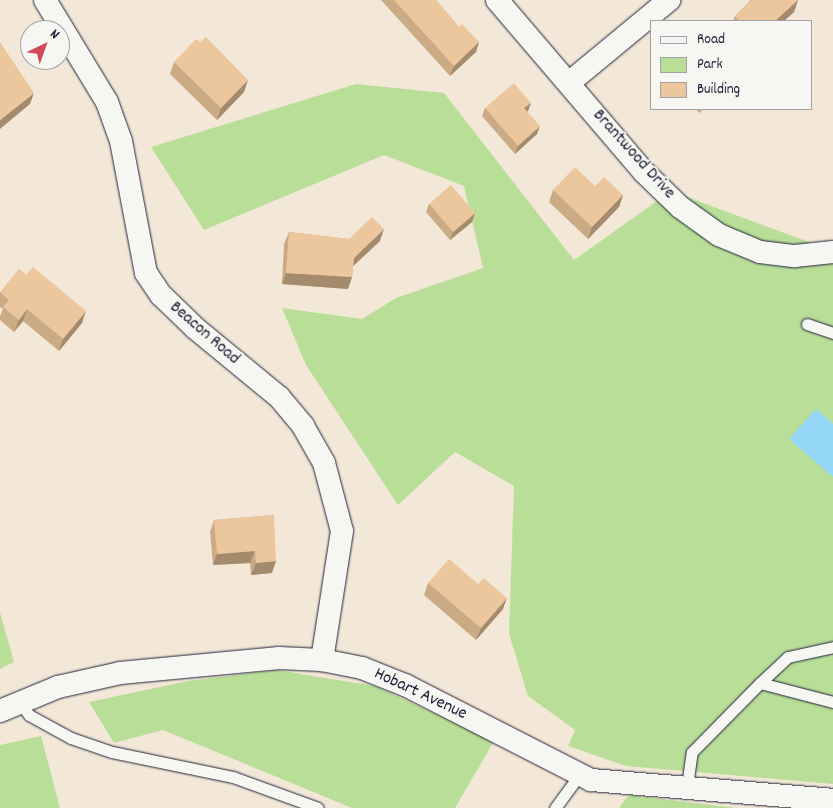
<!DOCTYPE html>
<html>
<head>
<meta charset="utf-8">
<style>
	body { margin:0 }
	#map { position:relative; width:833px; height:808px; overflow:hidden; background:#f3e8d8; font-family:Dekko,sans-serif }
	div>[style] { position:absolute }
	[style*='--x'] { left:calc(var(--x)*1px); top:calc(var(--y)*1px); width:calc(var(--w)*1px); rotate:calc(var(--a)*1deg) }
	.green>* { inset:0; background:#b9de98 }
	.water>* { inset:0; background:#94d7f6 }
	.roads { filter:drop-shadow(0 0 1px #22223b) drop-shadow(0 0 1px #22223b) }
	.lane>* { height:11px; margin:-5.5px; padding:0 5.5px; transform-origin:5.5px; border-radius:5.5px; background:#f6f6f2 }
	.street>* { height:22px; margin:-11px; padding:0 11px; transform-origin:11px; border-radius:11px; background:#f6f6f2 }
	.wall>* { inset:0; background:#cbaa86 }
	.shaded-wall>* { inset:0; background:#a58b6d }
	.building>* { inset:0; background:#ecc69c; transform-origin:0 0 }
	span { translate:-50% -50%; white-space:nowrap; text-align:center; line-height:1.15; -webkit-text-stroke:4px #f6f6f2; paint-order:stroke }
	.street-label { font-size:18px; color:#22223b }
	.legend { position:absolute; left:650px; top:20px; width:162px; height:90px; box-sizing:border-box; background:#f6f6f2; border:1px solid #a1a1a9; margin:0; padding:6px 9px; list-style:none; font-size:15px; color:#22223b }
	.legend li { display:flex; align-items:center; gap:10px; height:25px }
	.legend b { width:25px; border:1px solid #a1a1a9 }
	.north { position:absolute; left:20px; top:20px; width:50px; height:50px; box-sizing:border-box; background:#f6f6f2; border:1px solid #a1a1a9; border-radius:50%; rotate:42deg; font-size:14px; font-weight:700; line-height:20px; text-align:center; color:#22223b }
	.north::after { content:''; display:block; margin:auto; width:18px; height:22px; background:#d1495b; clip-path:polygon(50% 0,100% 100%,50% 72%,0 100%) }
</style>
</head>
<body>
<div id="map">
	<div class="green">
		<div style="clip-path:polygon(356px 84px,444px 93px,574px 260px,671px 191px,833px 251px,833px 784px,626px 766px,568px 746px,575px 730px,528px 696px,509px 634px,514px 486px,455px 452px,398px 505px,306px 365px,282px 308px,362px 319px,396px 298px,483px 268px,464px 186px,384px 155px,204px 230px,151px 147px)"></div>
		<div style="clip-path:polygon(0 612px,14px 662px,0 669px)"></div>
		<div style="clip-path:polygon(276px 670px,375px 686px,494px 741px,455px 808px,352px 808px,163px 730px,114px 743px,89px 702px,188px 681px)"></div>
		<div style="clip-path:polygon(41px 736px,60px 808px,0 808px,0 745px)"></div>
		<div style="clip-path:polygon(629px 795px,736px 808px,619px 808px)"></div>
	</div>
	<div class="water">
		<div style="clip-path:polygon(816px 409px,833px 424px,833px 477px,789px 439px)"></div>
	</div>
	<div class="roads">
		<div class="lane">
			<div style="--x:807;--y:324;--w:28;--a:19"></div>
			<div style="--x:760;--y:683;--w:38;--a:-43"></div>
			<div style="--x:788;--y:657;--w:46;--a:-12.5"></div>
			<div style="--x:20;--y:703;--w:15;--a:53"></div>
			<div style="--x:29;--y:715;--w:48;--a:28.7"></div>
			<div style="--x:71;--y:738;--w:43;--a:18.9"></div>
			<div style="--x:112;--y:752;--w:124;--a:11.7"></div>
			<div style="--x:233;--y:777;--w:90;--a:20"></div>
			<div style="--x:687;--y:786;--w:34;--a:-82"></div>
			<div style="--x:692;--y:752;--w:97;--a:-45.4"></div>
			<div style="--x:760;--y:683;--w:75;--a:14.6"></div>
			<div style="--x:555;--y:808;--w:42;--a:-53.7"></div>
		</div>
		<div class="street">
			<div style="--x:45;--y:0;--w:119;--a:58.7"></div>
			<div style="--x:107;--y:102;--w:41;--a:70.3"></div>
			<div style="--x:121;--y:141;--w:134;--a:79.3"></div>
			<div style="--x:146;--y:273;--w:27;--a:56"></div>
			<div style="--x:161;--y:295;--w:47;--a:44.1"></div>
			<div style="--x:195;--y:328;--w:109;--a:39.4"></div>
			<div style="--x:279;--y:397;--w:38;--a:50"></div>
			<div style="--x:303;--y:426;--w:43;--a:60.4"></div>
			<div style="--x:324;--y:463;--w:70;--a:75.2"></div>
			<div style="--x:342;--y:531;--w:131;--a:98.8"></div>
			<div style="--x:497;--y:0;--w:226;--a:49.5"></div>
			<div style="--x:644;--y:172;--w:50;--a:44.2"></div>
			<div style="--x:680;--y:207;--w:48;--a:35.7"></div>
			<div style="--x:719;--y:235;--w:44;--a:22.5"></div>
			<div style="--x:760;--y:252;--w:35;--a:7"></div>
			<div style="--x:795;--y:256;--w:38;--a:-6"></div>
			<div style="--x:570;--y:82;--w:129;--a:-39.6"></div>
			<div style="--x:0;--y:711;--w:63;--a:-22.5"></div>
			<div style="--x:58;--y:687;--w:64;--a:-12.7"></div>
			<div style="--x:120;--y:673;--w:160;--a:-5.4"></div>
			<div style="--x:279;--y:658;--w:43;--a:2.7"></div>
			<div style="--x:322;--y:660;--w:41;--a:11.3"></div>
			<div style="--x:362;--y:668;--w:48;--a:21.8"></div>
			<div style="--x:407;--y:686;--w:207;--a:27.1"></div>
			<div style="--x:591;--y:780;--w:243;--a:4.7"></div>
		</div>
	</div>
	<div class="wall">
		<div style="clip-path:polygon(381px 0,436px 0,459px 27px,479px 42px,476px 52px,450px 76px)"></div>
		<div style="clip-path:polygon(750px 0,798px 0,794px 12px,784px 21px,733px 21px,735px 16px,749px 2px)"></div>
		<div style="clip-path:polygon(174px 62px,244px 92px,217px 120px,170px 74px)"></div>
		<div style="clip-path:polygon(531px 103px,527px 111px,537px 134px,515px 154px,482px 116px,485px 108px)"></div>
		<div style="clip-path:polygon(696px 109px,704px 109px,699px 113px)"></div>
		<div style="clip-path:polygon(595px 186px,623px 195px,619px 207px,588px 239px,549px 202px,553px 190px)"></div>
		<div style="clip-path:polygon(429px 204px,475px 213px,472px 222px,450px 240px,426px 212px)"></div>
		<div style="clip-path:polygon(289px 232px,349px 239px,380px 241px,353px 266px,352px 277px,348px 289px,282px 284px,284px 244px)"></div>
		<div style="clip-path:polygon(19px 269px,82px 323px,59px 351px,23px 321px,14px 332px,0 320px,0 316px,3px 309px,0 307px,0 293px)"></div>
		<div style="clip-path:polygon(274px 515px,272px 573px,251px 575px,250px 563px,213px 565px,210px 532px,214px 520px)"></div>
		<div style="clip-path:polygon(428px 583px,478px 584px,503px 609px,476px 640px,424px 595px)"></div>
	</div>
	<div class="shaded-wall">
		<div style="clip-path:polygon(798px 0,794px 12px,784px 21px,775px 21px)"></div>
		<div style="clip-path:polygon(479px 42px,476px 52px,450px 76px,454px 66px)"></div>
		<div style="clip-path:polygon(248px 80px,244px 92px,217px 120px,221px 108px)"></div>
		<div style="clip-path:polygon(34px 93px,30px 104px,0 129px,0 120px)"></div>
		<div style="clip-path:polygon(531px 103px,528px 111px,522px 116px,524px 108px)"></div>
		<div style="clip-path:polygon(540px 126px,537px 134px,515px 154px,518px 146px)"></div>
		<div style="clip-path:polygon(623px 195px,619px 207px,588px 239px,592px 227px)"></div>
		<div style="clip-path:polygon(475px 213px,472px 222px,450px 240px,453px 232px)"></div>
		<div style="clip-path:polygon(384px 229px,380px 241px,349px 270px,354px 258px)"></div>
		<div style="clip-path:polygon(286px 273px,352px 277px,348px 289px,282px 284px)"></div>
		<div style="clip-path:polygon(27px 309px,23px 321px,14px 332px,19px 320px)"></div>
		<div style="clip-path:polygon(86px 311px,82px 323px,59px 351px,63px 339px)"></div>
		<div style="clip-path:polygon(255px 551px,250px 563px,213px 565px,217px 554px)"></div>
		<div style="clip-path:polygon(276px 561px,272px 573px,251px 575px,256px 563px)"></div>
		<div style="clip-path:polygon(507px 598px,503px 609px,476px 640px,481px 628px)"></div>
	</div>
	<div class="building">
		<div style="clip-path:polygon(394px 0,436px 0,459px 27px,462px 24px,479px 42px,454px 66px)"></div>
		<div style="clip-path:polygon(752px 0,798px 0,775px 21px,739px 21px,735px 16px)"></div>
		<div style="clip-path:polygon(206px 37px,248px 80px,221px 108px,174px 62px,196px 39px,200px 42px)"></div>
		<div style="clip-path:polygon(0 42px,34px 93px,0 120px)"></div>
		<div style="clip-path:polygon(514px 83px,531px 103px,524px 108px,540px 126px,518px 146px,485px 108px)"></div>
		<div style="clip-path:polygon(575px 167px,595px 186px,604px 177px,623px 195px,592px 227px,553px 190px)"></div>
		<div style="left:451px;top:185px;width:37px;height:29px;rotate:49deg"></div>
		<div style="clip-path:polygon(372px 217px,384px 229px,354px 258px,352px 277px,286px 273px,289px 232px,349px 239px)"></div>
		<div style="clip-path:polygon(33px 267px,86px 311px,63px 339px,27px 309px,19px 320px,3px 307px,9px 300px,0 292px,19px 269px,26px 275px)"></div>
		<div style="clip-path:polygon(274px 515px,276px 561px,256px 563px,255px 551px,217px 554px,214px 520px)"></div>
		<div style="clip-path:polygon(449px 559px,478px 584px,484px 578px,507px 598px,481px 628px,428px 583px)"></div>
	</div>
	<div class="street-label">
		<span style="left:633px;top:155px;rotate:48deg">Brantwood Drive</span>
		<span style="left:204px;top:334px;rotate:41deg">Beacon Road</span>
		<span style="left:420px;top:695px;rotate:25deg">Hobart Avenue</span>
	</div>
	<ul class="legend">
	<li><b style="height:6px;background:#f6f6f2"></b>Road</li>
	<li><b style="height:14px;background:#b9de98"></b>Park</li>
	<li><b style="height:14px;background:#ecc69c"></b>Building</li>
	</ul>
	<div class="north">N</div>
</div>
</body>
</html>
